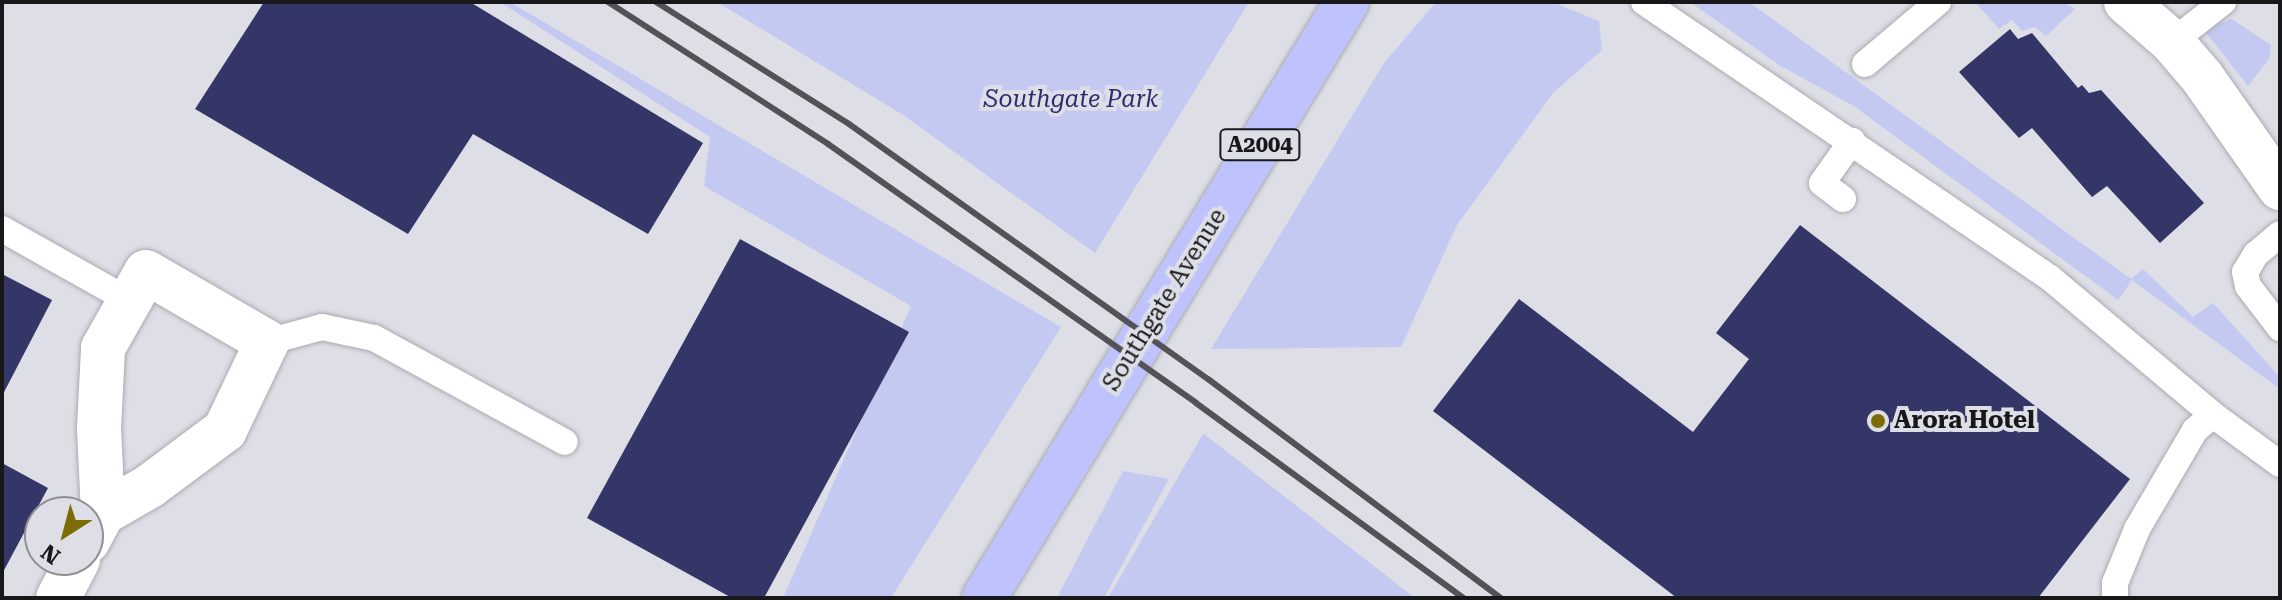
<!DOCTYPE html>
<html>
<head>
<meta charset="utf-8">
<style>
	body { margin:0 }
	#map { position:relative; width:2282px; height:600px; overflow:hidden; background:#dedfe6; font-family:"Roboto Serif",serif }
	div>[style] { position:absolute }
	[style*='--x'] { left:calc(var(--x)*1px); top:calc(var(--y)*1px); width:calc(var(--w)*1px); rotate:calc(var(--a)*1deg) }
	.green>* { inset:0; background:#c4c9f2 }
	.building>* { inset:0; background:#343667 }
	.roads { filter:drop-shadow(0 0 2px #aaabb1) drop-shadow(0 0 2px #aaabb1) }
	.service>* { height:26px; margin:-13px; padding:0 13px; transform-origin:13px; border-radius:13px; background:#fff }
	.minor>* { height:44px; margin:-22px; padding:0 22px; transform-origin:22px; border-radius:22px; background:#fff }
	.primary>* { height:44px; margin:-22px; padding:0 22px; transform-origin:22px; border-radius:22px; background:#bfc3fd }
	.rail>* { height:6px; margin:-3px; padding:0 3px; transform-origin:3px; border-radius:3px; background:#535357 }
	.dots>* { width:22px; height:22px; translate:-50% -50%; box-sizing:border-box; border:4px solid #dedfe6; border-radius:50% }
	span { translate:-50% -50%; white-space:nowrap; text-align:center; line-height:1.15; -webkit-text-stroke:8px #dedfe6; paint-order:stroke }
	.shield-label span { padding:2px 6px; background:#dedfe6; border:2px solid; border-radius:6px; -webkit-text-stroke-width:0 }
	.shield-label { font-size:22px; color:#18181b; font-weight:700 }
	.park-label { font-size:24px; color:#2e2c70; font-style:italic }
	.street-label { font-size:24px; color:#18181b }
	.poi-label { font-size:24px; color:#18181b; font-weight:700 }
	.left { translate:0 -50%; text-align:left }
	.frame { position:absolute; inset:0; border:4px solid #18181b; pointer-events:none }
	.north { position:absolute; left:24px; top:496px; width:80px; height:80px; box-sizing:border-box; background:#dedfe6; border:2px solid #8f8f95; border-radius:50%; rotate:216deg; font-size:22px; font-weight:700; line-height:32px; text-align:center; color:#18181b }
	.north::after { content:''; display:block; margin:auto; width:28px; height:36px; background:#7b6c06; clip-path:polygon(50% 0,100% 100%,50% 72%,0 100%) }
</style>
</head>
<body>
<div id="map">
	<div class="green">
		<div style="clip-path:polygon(500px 2px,510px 2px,1061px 327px,891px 598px,783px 598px,911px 306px,704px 186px,710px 137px)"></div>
		<div style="clip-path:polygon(717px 2px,1249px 2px,1095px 253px,903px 115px)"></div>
		<div style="clip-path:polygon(1436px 2px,1552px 2px,1599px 21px,1602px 50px,1553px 93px,1457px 225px,1401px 347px,1211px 349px,1384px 63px)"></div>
		<div style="clip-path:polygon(1690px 2px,1749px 2px,2131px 279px,2143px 269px,2193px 317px,2213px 303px,2280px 377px,2280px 389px,2132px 280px,2118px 300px,1855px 107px,1779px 65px)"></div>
		<div style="clip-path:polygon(1975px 2px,2063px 2px,2075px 9px,2046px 36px,2035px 27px,2022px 31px,2012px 20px,1999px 29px)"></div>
		<div style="clip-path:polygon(2232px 19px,2271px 45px,2269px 59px,2248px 86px,2203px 29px)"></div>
		<div style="clip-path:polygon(1203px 434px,1204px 434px,1415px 598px,1108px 598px)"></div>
		<div style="clip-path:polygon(1123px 471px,1169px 479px,1104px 598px,1057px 598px)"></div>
	</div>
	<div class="building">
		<div style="clip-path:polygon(264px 2px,470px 2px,703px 143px,648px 234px,473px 134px,408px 234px,195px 109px)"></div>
		<div style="clip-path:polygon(2010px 29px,2018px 39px,2032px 33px,2078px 88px,2082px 85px,2089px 93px,2101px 90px,2204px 203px,2160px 243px,2107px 186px,2092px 197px,2032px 128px,2019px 138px,1959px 72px)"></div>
		<div style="clip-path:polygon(1800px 225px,2130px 479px,2038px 598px,1677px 598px,1433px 411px,1519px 299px,1693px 432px,1749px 359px,1716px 333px)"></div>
		<div style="clip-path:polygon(740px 239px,909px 332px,764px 598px,732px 598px,587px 518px)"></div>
		<div style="clip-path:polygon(2px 274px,52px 300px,2px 396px)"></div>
		<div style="clip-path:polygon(2px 463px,48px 488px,2px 574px)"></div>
	</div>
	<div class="roads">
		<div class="service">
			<div style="--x:1644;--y:2;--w:491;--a:34.2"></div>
			<div style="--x:2050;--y:278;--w:213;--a:40"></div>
			<div style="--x:2213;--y:415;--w:83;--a:36.2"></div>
			<div style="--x:2172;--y:42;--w:65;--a:-38.1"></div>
			<div style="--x:1865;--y:64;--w:96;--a:-40.3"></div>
			<div style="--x:1843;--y:199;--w:26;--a:-143"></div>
			<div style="--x:1822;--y:183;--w:52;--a:-54.5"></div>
			<div style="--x:2;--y:229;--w:147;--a:29.4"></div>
			<div style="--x:2280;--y:234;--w:31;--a:140"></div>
			<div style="--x:2256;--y:254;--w:21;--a:121"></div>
			<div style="--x:2245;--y:272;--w:14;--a:78"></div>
			<div style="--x:2248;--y:286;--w:53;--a:52.7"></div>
			<div style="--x:267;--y:342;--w:57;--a:-15.3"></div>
			<div style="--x:322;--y:327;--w:53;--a:11.9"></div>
			<div style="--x:374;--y:338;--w:217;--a:28.6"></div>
			<div style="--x:2115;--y:598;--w:15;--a:-90"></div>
			<div style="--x:2115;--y:583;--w:58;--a:-67.8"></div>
			<div style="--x:2137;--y:529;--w:115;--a:-59.6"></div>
			<div style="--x:2195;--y:430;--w:23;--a:-40"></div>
		</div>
		<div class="minor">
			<div style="--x:2126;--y:2;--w:61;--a:41"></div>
			<div style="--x:2172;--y:42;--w:46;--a:49.4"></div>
			<div style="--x:2202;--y:77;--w:136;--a:54.9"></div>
			<div style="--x:88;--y:541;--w:32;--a:-62"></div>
			<div style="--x:103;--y:513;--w:85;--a:-92.7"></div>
			<div style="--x:99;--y:428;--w:80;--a:-87.1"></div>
			<div style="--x:103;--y:348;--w:87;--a:-60.5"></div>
			<div style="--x:146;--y:272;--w:140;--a:30"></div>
			<div style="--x:267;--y:342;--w:98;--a:115.5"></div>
			<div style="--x:225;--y:430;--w:94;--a:143.3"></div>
			<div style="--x:150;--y:486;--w:54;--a:150.1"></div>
			<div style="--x:58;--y:598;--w:43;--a:-62.2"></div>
		</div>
		<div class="primary">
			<div style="--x:984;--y:598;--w:698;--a:-58.66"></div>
		</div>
	</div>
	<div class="rail">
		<div style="--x:608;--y:2;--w:262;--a:32.8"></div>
		<div style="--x:828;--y:144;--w:450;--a:35.1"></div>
		<div style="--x:1196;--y:403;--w:331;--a:36.1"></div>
		<div style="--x:656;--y:2;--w:228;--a:32.3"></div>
		<div style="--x:849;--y:124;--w:440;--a:35.4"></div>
		<div style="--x:1208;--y:379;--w:366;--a:36.8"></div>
	</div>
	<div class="dots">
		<div style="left:1878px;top:421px;background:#7b6c06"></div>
	</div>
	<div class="shield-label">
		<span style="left:1260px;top:145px">A2004</span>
	</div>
	<div class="park-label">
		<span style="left:1071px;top:100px">Southgate Park</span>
	</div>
	<div class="street-label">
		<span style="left:1165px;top:300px;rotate:-58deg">Southgate Avenue</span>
	</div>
	<div class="poi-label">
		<span class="left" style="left:1894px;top:421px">Arora Hotel</span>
	</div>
	<div class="frame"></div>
	<div class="north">N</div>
</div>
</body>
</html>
